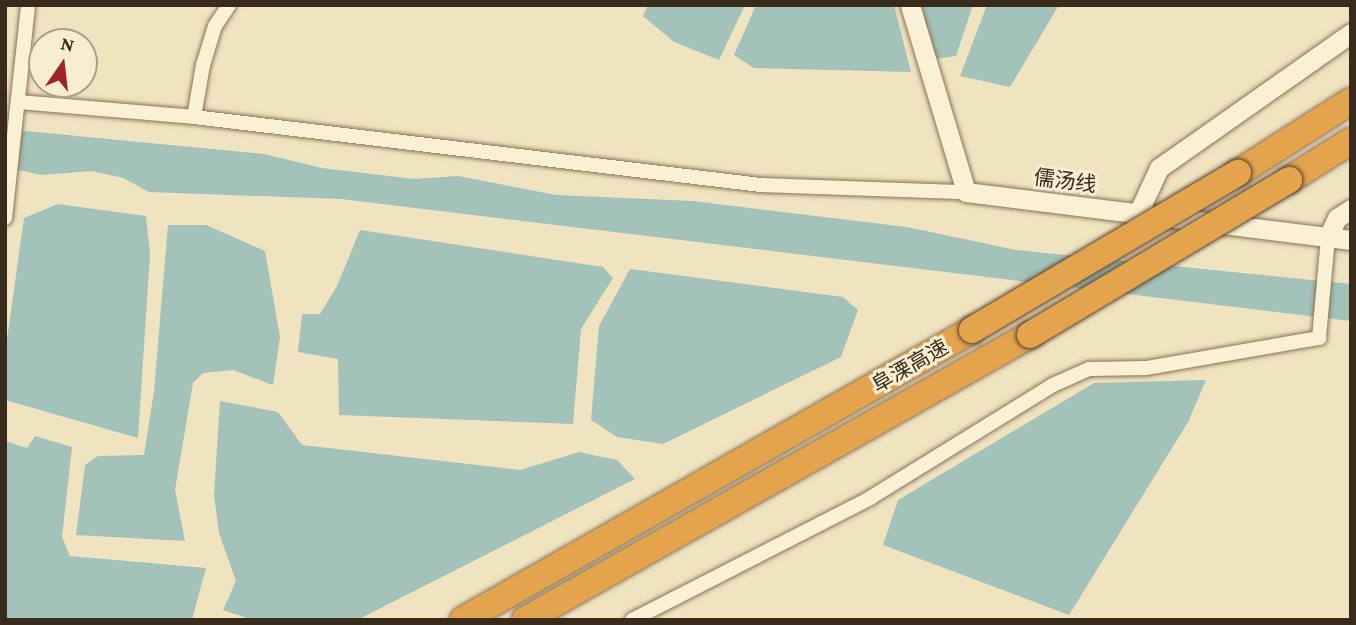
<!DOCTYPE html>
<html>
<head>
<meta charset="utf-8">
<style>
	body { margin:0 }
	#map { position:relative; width:1356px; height:625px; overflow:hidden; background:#f0e3c0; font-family:"Crimson Pro","Noto Sans SC",serif }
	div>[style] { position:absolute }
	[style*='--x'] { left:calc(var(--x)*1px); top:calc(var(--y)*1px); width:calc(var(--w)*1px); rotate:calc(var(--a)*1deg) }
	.water>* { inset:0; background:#a3c2b9 }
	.roads { filter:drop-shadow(0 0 2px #8a7357) drop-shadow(0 0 2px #8a7357) }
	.street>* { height:14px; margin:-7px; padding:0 7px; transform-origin:7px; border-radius:7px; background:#faf0d4 }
	.secondary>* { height:19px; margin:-9.5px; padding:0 9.5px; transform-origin:9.5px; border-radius:9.5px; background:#faf0d4 }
	.highway>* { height:26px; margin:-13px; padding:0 13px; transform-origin:13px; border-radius:13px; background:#e3a44d }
	.bridges { filter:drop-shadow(0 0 2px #57412c) drop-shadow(0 0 2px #57412c) }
	.highway-bridge>* { height:26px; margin:-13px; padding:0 13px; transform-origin:13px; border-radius:13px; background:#e3a44d }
	span { translate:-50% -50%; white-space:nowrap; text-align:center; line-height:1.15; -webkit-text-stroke:6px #f7edd0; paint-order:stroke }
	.street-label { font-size:21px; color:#392b1c }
	.frame { position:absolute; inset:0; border:7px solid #392b1c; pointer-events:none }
	.north { position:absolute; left:28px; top:28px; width:70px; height:70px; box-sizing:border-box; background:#f7edd0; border:2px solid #ab9f88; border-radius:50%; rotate:14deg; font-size:19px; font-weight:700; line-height:28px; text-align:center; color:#392b1c }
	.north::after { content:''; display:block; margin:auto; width:24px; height:32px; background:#9b2625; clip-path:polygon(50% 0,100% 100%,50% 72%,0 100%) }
</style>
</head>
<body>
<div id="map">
	<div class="water">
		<div style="clip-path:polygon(648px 5px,745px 5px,719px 60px,674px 42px,643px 16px)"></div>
		<div style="clip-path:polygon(756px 5px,894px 5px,911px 72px,754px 68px,734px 55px)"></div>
		<div style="clip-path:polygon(921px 5px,973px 5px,956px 56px,935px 59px)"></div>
		<div style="clip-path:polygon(987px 5px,1059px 5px,1010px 87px,960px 76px)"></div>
		<div style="clip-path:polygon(5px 129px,264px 154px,322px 168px,414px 179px,458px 176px,556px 195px,693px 201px,907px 227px,1016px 250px,1351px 284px,1351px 321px,341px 199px,149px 192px,123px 178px,92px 171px,41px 175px,5px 167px)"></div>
		<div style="clip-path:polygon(58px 204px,146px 216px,150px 254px,138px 438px,5px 400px,5px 354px,24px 218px)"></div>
		<div style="clip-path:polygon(168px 225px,206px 225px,265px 251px,280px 337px,273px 385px,233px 370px,203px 373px,193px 383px,175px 490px,185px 541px,76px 535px,85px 465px,98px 456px,144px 455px,154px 391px)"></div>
		<div style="clip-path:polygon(360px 230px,603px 267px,613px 278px,581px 329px,573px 424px,339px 415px,338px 359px,298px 352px,302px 314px,320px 314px,337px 286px)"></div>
		<div style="clip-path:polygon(630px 269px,843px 297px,858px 310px,841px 357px,663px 444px,617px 437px,591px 420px,599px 326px)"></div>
		<div style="clip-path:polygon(1206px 380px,1188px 422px,1069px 615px,883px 545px,898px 500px,1094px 383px)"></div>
		<div style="clip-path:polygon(220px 401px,278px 412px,302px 445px,520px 470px,579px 452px,617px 460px,635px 479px,357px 620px,253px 620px,223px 610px,236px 581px,219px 533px,214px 495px)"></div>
		<div style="clip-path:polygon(35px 436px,72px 447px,62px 537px,70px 556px,206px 568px,192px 620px,5px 620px,5px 441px,27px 448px)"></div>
	</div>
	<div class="roads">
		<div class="street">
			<div style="--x:20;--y:102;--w:175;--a:4.9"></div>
			<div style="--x:194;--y:117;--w:571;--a:6.84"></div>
			<div style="--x:761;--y:185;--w:205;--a:2"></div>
			<div style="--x:194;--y:117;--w:53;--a:-80.2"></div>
			<div style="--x:203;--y:65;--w:41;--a:-72.9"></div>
			<div style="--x:215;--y:26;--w:25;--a:-56"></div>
			<div style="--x:5;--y:218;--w:214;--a:-83.8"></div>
			<div style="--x:632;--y:620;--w:267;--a:-27.1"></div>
			<div style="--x:870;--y:498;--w:215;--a:-31.7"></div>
			<div style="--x:1053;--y:385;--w:39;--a:-24"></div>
			<div style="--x:1089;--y:369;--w:58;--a:-1"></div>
			<div style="--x:1147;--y:368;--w:175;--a:-9.9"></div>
			<div style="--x:1319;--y:338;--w:101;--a:-84.9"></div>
		</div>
		<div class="secondary">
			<div style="--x:910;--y:5;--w:195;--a:73.3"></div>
			<div style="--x:966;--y:192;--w:388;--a:7.1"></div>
			<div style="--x:1138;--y:213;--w:50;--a:-65"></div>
			<div style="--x:1159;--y:168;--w:235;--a:-35.1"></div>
			<div style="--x:1328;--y:237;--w:21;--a:-65"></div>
			<div style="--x:1337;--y:218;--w:17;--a:-33"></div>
		</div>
		<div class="highway">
			<div style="--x:1238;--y:173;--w:134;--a:-32.5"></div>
			<div style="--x:1289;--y:180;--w:73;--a:-32.2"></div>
			<div style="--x:463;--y:620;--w:586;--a:-29.67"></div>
			<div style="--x:525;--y:620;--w:580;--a:-29.44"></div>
		</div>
	</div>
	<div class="bridges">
		<div class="highway-bridge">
			<div style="--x:972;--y:330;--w:309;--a:-30.6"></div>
			<div style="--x:1030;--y:335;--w:302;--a:-30.9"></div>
		</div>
	</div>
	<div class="street-label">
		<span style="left:1065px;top:181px;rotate:7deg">儒汤线</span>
		<span style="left:910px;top:366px;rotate:-30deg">阜溧高速</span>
	</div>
	<div class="frame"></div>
	<div class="north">N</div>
</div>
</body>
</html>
